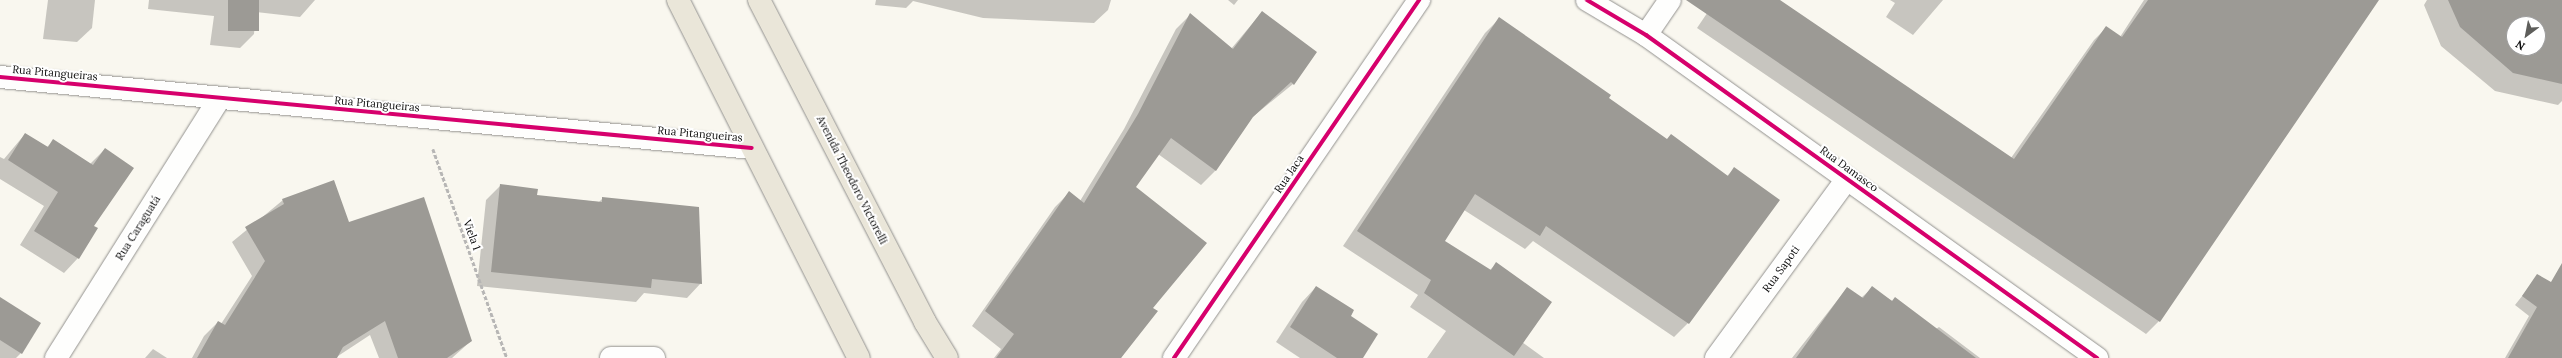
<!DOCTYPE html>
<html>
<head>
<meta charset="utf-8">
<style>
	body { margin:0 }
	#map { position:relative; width:2562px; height:358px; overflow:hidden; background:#f9f7ef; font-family:Lora,serif }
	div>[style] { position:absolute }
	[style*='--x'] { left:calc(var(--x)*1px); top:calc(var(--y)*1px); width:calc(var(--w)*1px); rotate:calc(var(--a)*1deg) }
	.shadow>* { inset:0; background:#0003 }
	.building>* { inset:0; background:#9c9a95; transform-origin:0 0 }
	.path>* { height:2.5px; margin-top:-1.25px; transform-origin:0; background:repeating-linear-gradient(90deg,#b7b6b5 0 4px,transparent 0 6px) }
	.roads { filter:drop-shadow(0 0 1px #92918e) drop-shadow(0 0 1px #92918e) }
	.street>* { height:22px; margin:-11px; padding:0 11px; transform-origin:11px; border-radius:11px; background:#fefefd }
	.primary>* { height:22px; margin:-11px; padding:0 11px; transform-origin:11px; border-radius:11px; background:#eae6d9 }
	.cycleway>* { height:4px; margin:-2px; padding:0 2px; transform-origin:2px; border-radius:2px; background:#d6006c }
	span { translate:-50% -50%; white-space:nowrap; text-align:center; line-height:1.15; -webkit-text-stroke:4px #fff; paint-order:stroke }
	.street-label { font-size:11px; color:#0b0b0b }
	.north { position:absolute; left:2506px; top:16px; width:40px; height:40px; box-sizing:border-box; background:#fff; border:1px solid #9d9d9d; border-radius:50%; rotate:212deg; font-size:11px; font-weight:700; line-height:16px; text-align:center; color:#0b0b0b }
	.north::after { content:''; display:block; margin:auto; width:14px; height:18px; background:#5e5e5b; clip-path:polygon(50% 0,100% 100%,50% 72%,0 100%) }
</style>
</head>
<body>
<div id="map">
	<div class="shadow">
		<div style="clip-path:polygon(48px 0,95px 0,92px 28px,77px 42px,43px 39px)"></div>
		<div style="clip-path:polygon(149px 0,315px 0,300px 17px,256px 12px,254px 34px,240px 48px,210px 45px,214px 16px,148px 9px)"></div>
		<div style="clip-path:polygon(876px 0,1111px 0,1108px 10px,1094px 23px,983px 18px,913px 1px,906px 8px,875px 5px)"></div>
		<div style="clip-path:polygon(1228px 0,1238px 0,1234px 5px)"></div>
		<div style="clip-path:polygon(1716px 0,1778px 0,2011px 158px,2094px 40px,2106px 28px,2120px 37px,2144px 0,2378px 0,2159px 321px,2146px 334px,1697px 28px)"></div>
		<div style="clip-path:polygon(1890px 0,1943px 0,1913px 35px,1886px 17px,1895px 3px)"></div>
		<div style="clip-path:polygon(evenodd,2427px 0,2562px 0,2562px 101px,2558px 105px,2495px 91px,2441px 46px,2424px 5px,2427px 0,2514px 24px,2538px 24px,2538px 48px,2514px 48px,2514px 24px)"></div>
		<div style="clip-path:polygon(1262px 12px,1293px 84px,1250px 119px,1215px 171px,1201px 185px,1158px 154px,1135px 187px,1152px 308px,1121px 358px,994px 358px,1001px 349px,972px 326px,1055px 207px,1069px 193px,1080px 201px,1124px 129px,1176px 29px,1190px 15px,1231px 49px)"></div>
		<div style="clip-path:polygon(1499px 19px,1666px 140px,1727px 176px,1734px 169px,1688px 323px,1674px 337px,1533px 241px,1525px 249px,1464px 210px,1443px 241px,1489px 271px,1497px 263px,1522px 342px,1544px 358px,1427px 358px,1446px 331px,1410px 307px,1418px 295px,1343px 246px,1485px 33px)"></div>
		<div style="clip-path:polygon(25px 134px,47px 147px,53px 141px,90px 164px,105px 149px,93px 226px,78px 258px,64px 273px,20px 245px,44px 206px,0 179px,0 157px,4px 159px)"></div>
		<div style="clip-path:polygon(501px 185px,536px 196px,599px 202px,603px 198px,701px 283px,687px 298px,644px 293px,636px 302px,477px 286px,486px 200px)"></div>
		<div style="clip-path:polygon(283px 200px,348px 224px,471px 341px,452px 358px,379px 358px,370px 335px,335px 358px,192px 358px,204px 336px,218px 322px,221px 324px,252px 276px,232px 242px)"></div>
		<div style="clip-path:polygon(2562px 267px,2562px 358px,2505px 358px,2529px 316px,2515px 305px,2538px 276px,2552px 284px)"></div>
		<div style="clip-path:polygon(1316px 287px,1361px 358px,1300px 358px,1276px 342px,1302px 302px)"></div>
		<div style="clip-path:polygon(1847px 288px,1861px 298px,1872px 288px,1936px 329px,1939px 327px,1980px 358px,1792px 358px)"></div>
		<div style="clip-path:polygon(0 298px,21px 353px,16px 358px,0 358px)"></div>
		<div style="clip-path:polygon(153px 349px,167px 358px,145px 358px)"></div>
	</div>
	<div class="building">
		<div style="left:228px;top:0;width:31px;height:31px"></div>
		<div style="clip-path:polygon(1686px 0,1780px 0,2014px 159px,2106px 26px,2122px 37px,2148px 0,2379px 0,2160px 322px)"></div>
		<div style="clip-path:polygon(evenodd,2448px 0,2562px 0,2562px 84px,2513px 73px,2460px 27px,2448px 0,2514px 24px,2538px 24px,2538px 48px,2514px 48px,2514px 24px)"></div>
		<div style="clip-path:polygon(1262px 11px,1317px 52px,1294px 85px,1291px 82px,1253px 117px,1216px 171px,1171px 138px,1136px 187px,1207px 243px,1153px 308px,1158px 311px,1121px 358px,996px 358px,1014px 334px,985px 311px,1069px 191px,1084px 203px,1138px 114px,1190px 13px,1233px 49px)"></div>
		<div style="clip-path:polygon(1499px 17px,1611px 95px,1609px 98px,1667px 139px,1671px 134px,1728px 176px,1734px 167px,1780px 200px,1689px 324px,1546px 226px,1540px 236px,1475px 194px,1445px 241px,1491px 270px,1496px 262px,1552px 302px,1514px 356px,1424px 293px,1431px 280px,1357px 231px)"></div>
		<div style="clip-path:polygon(25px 133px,48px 147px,53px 139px,93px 165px,105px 148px,134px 168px,94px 226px,98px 228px,79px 259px,34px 231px,58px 192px,8px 160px)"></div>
		<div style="clip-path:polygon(334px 180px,349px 222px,424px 197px,472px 341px,447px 358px,398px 358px,385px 321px,343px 347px,337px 358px,197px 358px,218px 321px,225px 325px,265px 261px,245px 227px,284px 204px,282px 199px)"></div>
		<div style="clip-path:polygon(500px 184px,538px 189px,537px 195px,602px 202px,602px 197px,699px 207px,702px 284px,652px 279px,651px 288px,491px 272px)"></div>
		<div style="clip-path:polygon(2562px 263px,2562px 358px,2508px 358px,2537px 307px,2522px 296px,2537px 274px,2551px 282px)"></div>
		<div style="clip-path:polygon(1316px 286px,1354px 310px,1351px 316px,1378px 334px,1363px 358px,1337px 358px,1290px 327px)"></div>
		<div style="clip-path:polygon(1872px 286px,1892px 301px,1895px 297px,1976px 358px,1796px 358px,1847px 287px,1863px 298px)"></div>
		<div style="clip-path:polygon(0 297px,41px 323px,22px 354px,0 340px)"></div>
	</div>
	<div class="path">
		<div style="--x:433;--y:149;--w:222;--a:70.5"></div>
	</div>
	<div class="roads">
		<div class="street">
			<div style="--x:1587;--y:0;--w:69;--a:30.7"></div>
			<div style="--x:1646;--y:35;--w:555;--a:35.61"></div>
			<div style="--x:1646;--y:35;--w:42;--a:-55.6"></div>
			<div style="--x:0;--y:77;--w:755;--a:5.39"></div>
			<div style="--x:56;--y:358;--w:307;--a:-57.8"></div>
			<div style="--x:611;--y:358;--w:43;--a:0"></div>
			<div style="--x:1174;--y:358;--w:434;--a:-55.6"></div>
			<div style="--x:1716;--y:358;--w:222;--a:-53.8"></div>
		</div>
		<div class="primary">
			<div style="--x:678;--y:0;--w:401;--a:63.2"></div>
			<div style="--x:759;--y:0;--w:362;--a:62.7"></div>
			<div style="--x:925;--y:322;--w:42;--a:58.6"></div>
		</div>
	</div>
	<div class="cycleway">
		<div style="--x:1587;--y:0;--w:69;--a:30.7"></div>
		<div style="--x:1646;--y:35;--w:555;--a:35.61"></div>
		<div style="--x:0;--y:77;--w:755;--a:5.39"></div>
		<div style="--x:1174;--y:358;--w:434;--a:-55.6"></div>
	</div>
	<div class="street-label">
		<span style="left:55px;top:73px;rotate:5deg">Rua Pitangueiras</span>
		<span style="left:377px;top:104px;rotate:5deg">Rua Pitangueiras</span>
		<span style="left:700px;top:134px;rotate:5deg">Rua Pitangueiras</span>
		<span style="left:1849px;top:169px;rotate:36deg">Rua Damasco</span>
		<span style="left:1289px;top:174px;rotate:-56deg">Rua Jaca</span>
		<span style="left:852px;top:180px;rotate:63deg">Avenida Theodoro Victorelli</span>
		<span style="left:138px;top:228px;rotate:-58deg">Rua Caraguatá</span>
		<span style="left:472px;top:235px;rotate:70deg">Viela 1</span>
		<span style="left:1781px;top:269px;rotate:-54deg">Rua Sapoti</span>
	</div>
	<div class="north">N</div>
</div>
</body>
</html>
